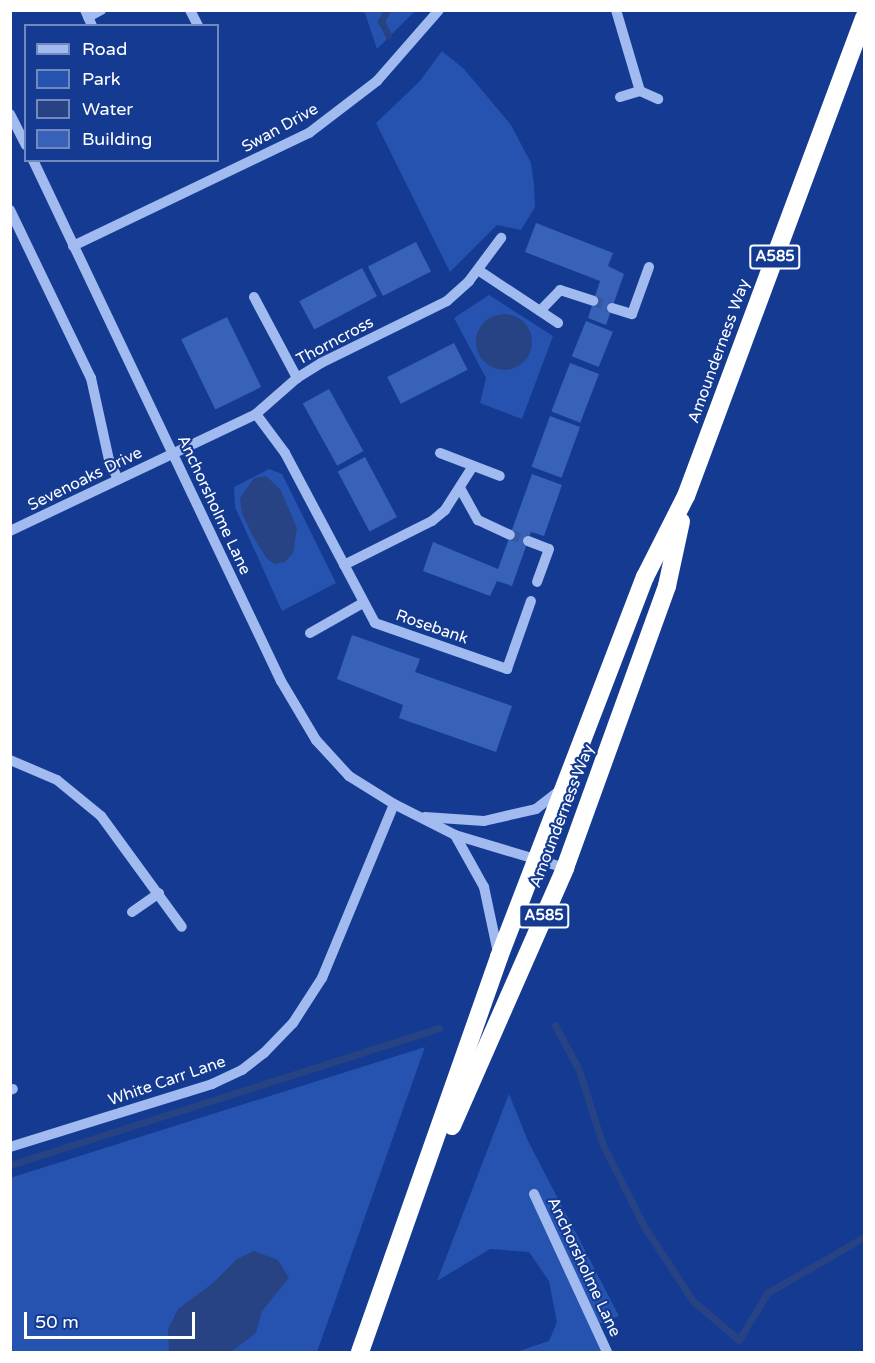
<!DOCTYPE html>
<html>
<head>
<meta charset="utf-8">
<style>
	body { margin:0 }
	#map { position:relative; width:875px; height:1363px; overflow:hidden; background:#143b91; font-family:"Varela Round",sans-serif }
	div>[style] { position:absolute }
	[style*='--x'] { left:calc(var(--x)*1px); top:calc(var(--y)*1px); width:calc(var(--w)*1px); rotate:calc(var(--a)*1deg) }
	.green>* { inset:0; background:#2653b0 }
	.water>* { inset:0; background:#274384 }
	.round { border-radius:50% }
	.stream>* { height:7px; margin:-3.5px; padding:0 3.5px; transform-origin:3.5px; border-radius:3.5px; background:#274384 }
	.building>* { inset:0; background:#3861b8; transform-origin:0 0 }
	.minor-tunnel>* { height:10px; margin-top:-5px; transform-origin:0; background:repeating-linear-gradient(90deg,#3758a2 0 10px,transparent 0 15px) }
	.minor>* { height:10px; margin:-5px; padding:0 5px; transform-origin:5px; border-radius:5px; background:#a1bbf1 }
	.highway>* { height:18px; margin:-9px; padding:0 9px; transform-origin:9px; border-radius:9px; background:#fff }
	span { translate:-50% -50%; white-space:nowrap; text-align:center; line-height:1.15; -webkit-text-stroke:4.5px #143b91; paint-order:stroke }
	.shield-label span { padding:2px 4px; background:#143b91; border:2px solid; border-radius:4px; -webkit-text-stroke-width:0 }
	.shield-label { font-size:15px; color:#fff; font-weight:700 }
	.street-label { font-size:16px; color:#fff }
	.frame { position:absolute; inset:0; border:12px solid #fff; pointer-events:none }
	.legend { position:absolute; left:24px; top:24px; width:195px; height:138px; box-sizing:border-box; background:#143b91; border:2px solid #7289bd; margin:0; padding:8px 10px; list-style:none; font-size:18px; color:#fff }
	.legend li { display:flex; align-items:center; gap:12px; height:30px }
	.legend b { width:30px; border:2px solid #7289bd }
	.scale { position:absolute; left:24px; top:1312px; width:171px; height:27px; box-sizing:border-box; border:3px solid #fff; border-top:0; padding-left:8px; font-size:18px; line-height:21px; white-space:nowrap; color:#fff; -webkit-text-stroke:4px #143b91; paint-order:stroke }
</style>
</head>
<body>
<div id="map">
	<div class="green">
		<div style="clip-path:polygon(360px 11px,415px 10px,415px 11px,377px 49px,365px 13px)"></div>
		<div style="clip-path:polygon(442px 51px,464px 69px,511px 125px,531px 163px,534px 185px,535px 207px,521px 230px,497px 225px,450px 272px,376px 123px,420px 81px)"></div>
		<div style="clip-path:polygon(489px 295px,553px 336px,522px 419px,480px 403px,486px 378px,454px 318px)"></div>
		<div style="clip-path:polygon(269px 469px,282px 474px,336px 583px,282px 611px,235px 507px,234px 487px)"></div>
		<div style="clip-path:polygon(425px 1047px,317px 1352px,11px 1352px,10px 1178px)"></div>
		<div style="clip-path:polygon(509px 1094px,528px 1141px,619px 1316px,594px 1326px,607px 1352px,516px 1352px,549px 1341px,557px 1322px,549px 1281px,529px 1252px,490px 1249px,437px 1281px)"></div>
	</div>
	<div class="water">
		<div class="round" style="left:476px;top:314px;width:56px;height:56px"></div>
		<div style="clip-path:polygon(266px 476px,280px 489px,297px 528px,293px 553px,285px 562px,275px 564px,267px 559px,254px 538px,242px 514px,240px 498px,254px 478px)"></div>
		<div style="clip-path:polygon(254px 1251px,278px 1260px,289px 1278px,262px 1311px,256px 1333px,231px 1352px,169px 1352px,168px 1329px,178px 1309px,213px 1283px,237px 1259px)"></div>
	</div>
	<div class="stream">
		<div style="--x:387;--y:10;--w:13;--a:119"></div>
		<div style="--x:381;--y:21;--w:16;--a:63"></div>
		<div style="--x:555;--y:1025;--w:51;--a:61.9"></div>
		<div style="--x:579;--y:1070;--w:77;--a:72.5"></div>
		<div style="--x:602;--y:1143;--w:95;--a:63.2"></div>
		<div style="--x:645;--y:1228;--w:87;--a:56.7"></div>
		<div style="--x:693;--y:1301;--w:60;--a:40.3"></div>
		<div style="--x:739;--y:1340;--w:55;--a:-59.2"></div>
		<div style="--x:767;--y:1293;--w:112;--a:-30"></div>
		<div style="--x:10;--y:1165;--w:450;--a:-17.7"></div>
	</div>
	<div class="building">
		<div style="clip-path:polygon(536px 223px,613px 253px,608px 266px,624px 274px,606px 325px,588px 318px,600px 281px,525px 252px)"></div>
		<div style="left:416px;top:242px;width:33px;height:54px;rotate:63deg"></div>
		<div style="left:362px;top:268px;width:32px;height:71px;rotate:62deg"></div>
		<div style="left:227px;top:317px;width:78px;height:51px;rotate:64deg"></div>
		<div style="left:586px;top:321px;width:29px;height:38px;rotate:22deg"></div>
		<div style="left:454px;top:343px;width:30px;height:75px;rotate:63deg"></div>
		<div style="left:570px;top:363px;width:31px;height:52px;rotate:21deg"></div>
		<div style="left:329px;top:389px;width:71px;height:30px;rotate:61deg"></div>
		<div style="left:550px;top:416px;width:32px;height:54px;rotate:20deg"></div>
		<div style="left:365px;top:457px;width:68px;height:31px;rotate:62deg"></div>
		<div style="clip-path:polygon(532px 474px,562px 485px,544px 536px,531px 532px,512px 586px,497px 581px,490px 596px,423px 571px,433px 542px,498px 569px)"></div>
		<div style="clip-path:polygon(352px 635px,420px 659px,415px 672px,512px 706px,496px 752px,399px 718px,403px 705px,337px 679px)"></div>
	</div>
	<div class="minor-tunnel">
		<div style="--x:593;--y:301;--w:20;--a:20"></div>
		<div style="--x:510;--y:535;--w:19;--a:18"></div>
	</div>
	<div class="minor">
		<div style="--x:85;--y:10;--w:17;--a:66"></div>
		<div style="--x:190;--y:10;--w:18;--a:63"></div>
		<div style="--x:616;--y:10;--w:84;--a:73.5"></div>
		<div style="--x:640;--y:91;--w:20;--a:24"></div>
		<div style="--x:88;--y:17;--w:15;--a:-28"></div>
		<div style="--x:620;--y:97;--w:21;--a:-17"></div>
		<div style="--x:10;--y:114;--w:35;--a:63"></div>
		<div style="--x:33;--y:160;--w:577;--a:64.55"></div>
		<div style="--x:281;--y:681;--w:69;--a:59.3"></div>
		<div style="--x:316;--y:740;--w:49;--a:47.5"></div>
		<div style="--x:349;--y:776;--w:53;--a:31.9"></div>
		<div style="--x:394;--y:804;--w:68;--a:26.9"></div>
		<div style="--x:455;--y:835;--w:115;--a:16.7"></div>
		<div style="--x:10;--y:210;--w:187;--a:64.3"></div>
		<div style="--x:91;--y:378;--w:84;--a:77.6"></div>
		<div style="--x:109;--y:460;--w:21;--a:65"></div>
		<div style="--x:73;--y:246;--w:262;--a:-25.6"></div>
		<div style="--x:309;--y:133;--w:86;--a:-37.4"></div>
		<div style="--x:377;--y:81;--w:94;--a:-48.9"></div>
		<div style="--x:478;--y:270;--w:96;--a:33.5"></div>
		<div style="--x:254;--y:297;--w:92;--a:62"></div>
		<div style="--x:612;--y:308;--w:21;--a:17"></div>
		<div style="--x:632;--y:314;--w:50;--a:-70.1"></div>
		<div style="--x:540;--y:311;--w:29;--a:-46"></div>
		<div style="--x:560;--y:290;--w:35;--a:18"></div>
		<div style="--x:256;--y:414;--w:49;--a:53.4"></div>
		<div style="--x:285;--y:453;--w:192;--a:62.1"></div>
		<div style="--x:375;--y:623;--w:140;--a:19.2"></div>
		<div style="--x:507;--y:669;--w:72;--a:-70.6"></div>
		<div style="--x:440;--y:453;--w:64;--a:21"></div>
		<div style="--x:460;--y:488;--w:37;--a:61"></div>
		<div style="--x:478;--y:520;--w:35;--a:25"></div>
		<div style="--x:10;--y:531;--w:272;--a:-25.4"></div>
		<div style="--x:256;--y:414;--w:55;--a:-41.3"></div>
		<div style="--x:297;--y:378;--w:28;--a:-32"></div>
		<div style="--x:321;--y:363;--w:140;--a:-26.2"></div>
		<div style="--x:447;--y:301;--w:30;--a:-42"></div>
		<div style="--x:469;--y:281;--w:54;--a:-53.3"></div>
		<div style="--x:528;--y:541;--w:22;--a:21"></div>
		<div style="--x:549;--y:549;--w:35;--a:110"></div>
		<div style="--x:344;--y:565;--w:98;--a:-26.6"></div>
		<div style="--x:432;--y:521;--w:17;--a:-40"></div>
		<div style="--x:445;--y:510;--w:52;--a:-57.5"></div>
		<div style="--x:310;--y:633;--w:61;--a:-29.5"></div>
		<div style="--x:10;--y:760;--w:51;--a:23.1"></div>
		<div style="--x:57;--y:780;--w:57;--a:39.3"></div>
		<div style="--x:101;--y:816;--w:137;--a:53.9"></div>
		<div style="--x:425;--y:817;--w:59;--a:3.9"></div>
		<div style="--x:484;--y:821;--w:53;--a:-13"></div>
		<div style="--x:536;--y:809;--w:31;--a:-38"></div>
		<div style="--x:455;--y:835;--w:60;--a:60.9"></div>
		<div style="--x:484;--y:887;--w:67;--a:78"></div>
		<div style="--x:132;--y:912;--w:33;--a:-35"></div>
		<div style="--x:10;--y:1090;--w:3;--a:-18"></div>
		<div style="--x:10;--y:1147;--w:212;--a:-17.3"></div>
		<div style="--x:212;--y:1084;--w:33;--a:-25"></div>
		<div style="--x:242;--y:1070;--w:28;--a:-38"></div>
		<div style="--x:264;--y:1053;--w:42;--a:-46"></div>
		<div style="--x:293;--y:1023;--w:54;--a:-57.2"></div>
		<div style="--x:322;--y:978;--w:188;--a:-67.5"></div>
		<div style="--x:534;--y:1194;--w:174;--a:65.2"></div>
	</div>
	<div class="highway">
		<div style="--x:452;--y:1126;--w:282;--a:-66.3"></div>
		<div style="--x:565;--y:868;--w:300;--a:-70.1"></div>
		<div style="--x:667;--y:586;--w:66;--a:-77.8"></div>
		<div style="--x:360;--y:1352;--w:419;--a:-70.6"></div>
		<div style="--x:499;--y:957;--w:407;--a:-69"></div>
		<div style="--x:645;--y:577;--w:91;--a:-63.2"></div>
		<div style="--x:686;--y:496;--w:510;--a:-69.58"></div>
	</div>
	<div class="shield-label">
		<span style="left:775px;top:257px">A585</span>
		<span style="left:544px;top:916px">A585</span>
	</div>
	<div class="street-label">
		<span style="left:280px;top:128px;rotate:-29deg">Swan Drive</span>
		<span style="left:335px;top:341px;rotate:-28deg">Thorncross</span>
		<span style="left:719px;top:351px;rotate:-70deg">Amounderness Way</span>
		<span style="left:85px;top:479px;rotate:-26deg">Sevenoaks Drive</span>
		<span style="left:214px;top:505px;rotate:65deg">Anchorsholme Lane</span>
		<span style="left:432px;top:627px;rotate:19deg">Rosebank</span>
		<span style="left:562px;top:816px;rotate:-69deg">Amounderness Way</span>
		<span style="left:167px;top:1081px;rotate:-19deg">White Carr Lane</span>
		<span style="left:584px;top:1267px;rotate:65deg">Anchorsholme Lane</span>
	</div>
	<div class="frame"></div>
	<ul class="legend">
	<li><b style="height:8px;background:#a1bbf1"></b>Road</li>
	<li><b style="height:16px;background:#2653b0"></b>Park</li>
	<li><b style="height:16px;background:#274384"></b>Water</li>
	<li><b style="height:16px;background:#3861b8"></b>Building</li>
	</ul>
	<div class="scale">50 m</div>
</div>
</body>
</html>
